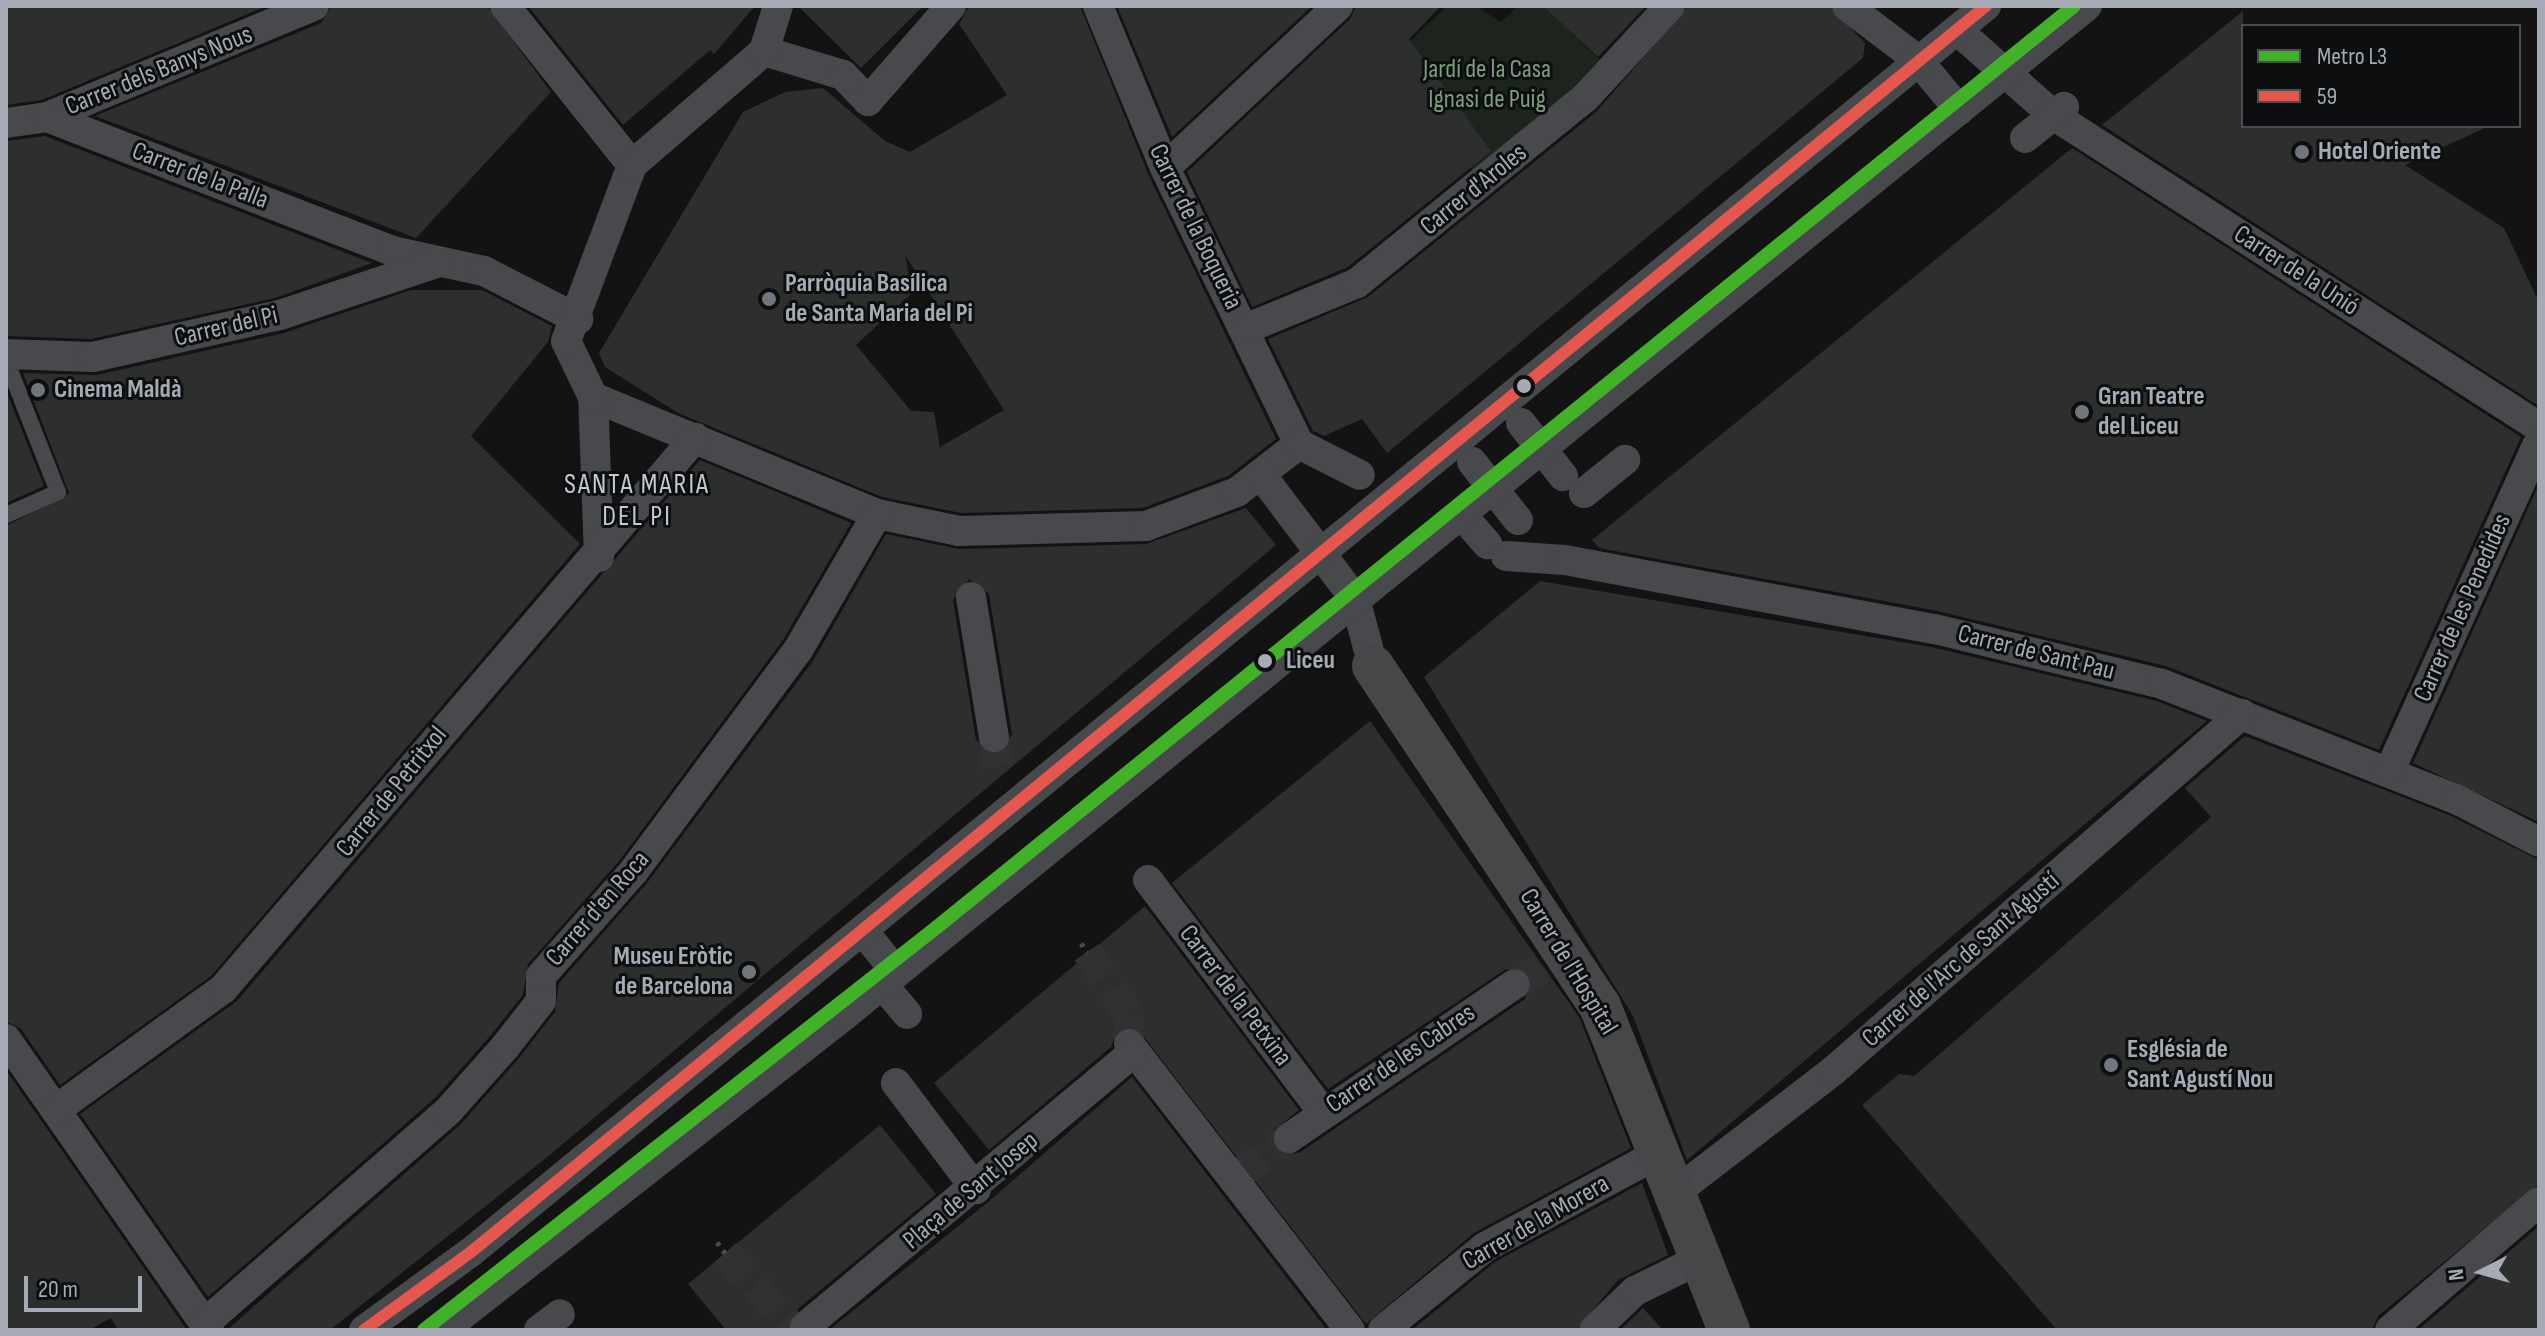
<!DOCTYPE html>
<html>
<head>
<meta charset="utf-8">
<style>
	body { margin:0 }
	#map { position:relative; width:2545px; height:1336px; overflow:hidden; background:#131313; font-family:"Sofia Sans Condensed",sans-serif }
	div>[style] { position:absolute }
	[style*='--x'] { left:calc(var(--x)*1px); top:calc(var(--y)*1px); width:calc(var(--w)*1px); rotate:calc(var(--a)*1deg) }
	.green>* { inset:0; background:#1d231d }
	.building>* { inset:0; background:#2d2e2e }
	.street-tunnel>* { height:30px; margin-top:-15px; transform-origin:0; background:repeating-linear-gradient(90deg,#303133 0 30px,transparent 0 45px) }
	.path>* { height:5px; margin-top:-2.5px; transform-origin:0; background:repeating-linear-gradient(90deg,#494b4e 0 4px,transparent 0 10px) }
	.lane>* { height:16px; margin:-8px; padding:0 8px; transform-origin:8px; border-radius:8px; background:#48494c }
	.street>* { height:30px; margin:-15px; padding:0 15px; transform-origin:15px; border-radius:15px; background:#48494c }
	.secondary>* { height:42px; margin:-21px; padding:0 21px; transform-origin:21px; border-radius:21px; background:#47474a }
	.bus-1>* { height:12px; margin:-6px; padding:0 6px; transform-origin:6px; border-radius:6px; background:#e5564e }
	.metro-1>* { height:14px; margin:-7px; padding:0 7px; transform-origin:7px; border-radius:7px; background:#43b02a }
	.dots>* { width:22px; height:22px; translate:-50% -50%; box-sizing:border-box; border:4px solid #0d0e0f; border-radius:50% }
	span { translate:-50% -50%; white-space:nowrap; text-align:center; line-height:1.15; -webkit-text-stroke:6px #0d0e0f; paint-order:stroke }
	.park-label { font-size:26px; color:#7c9e7c }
	.street-label { font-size:26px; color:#a5aab4 }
	.poi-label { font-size:26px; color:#a5aab4; font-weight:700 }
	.left { translate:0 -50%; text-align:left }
	.right { translate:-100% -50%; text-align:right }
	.stop-label { font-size:26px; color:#a5aab4; font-weight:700 }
	.neighbourhood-label { font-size:28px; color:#c5c9d0; letter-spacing:2px }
	.frame { position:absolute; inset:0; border:8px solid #a5aab4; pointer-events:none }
	.legend { position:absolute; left:2241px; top:24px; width:280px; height:104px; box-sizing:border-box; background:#0d0e0f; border:2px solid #4a4c51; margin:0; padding:10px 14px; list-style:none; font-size:24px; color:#a5aab4 }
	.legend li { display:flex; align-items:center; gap:16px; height:40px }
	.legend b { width:40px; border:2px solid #4a4c51 }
	.north { position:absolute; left:2441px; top:1232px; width:80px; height:80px; -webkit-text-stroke:6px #0d0e0f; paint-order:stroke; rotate:264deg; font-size:22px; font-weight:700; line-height:32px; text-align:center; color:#a5aab4 }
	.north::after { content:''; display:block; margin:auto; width:28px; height:36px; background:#a5aab4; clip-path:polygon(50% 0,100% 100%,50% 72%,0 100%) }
	.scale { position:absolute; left:24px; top:1276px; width:118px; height:36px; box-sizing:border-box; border:4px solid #a5aab4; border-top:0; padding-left:10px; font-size:24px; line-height:28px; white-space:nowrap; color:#a5aab4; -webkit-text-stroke:6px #0d0e0f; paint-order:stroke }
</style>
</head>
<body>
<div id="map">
	<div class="green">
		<div style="clip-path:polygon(1447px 6px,1476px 6px,1501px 22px,1518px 6px,1544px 6px,1603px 63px,1480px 179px,1432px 119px,1376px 74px)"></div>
	</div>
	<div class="building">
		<div style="clip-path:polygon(6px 6px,267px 6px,42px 100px,6px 105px)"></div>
		<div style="clip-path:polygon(332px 6px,487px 6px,551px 92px,416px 238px,95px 116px,321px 23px)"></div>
		<div style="clip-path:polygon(528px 6px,755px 6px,714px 54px,710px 50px,623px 125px)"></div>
		<div style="clip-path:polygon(798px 6px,923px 6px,861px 68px)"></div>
		<div style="clip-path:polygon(evenodd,969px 6px,1080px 6px,1149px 176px,1276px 439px,1228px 476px,1143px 508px,961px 513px,882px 497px,678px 413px,605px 367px,599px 353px,743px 112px,785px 92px,823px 88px,885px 141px,910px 152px,1007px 95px,959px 24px,969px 6px,905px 255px,1004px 410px,940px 447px,934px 412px,911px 411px,856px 345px,912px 293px,905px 255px)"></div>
		<div style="clip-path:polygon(1117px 6px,1312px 6px,1172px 137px)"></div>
		<div style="clip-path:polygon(1356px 6px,1441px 6px,1409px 39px,1491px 151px,1348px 267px,1252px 307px,1187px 172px,1350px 19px)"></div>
		<div style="clip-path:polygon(1543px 6px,1646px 6px,1598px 57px)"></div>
		<div style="clip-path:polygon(1688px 6px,1829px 6px,1865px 43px,1863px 58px,1387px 453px,1362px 419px,1324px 436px,1313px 431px,1268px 339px,1368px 297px,1596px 112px)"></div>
		<div style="clip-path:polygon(2243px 11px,2243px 126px,2489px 126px,2405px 165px,2504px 228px,2539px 302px,2539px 406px,2102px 125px)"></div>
		<div style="clip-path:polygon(45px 136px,372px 263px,275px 298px,91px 339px,6px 336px,6px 141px)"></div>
		<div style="clip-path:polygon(2072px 148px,2521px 437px,2379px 750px,2166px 666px,1938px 611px,1599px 548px,1592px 540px)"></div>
		<div style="clip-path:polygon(411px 290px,482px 290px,552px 326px,548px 342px,471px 436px,580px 544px,211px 976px,60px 1085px,21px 1029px,6px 1021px,6px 526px,69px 493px,23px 373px,97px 375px,284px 333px)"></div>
		<div style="clip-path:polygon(6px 390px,44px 486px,6px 503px)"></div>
		<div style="clip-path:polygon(700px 460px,851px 523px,783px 640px,619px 861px,528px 964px,523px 995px,491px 1035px,436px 1097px,208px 1297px,80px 1114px,237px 1001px)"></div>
		<div style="clip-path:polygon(2539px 484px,2539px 822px,2413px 763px)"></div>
		<div style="clip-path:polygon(evenodd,1246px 508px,1276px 545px,551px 1154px,330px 1330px,227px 1330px,461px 1124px,519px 1058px,555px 1012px,559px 983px,647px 883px,813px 661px,886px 534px,959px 549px,1146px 544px,1246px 508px,969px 579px,989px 594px,1012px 734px,998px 755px,976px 740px,953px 600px,969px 579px)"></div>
		<div style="clip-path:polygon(1540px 581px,1931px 647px,2157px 701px,2207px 721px,1687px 1160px,1633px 1016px,1424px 677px)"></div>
		<div style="clip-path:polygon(1370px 721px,1579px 1017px,1631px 1148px,1474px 1233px,1366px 1324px,1137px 1028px,1117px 1030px,1111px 1047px,989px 1150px,934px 1083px,1145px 906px,1299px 1110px,1273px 1131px,1282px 1154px,1299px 1153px,1525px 999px,1530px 975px,1506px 969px,1328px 1089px,1172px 883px)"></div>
		<div style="clip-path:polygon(2245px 736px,2449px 815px,2539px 860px,2539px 1184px,2378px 1316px,2372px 1330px,2057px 1330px,1862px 1105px,1899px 1074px,1914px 1076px,1934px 1059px,2211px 817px,2185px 788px)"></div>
		<div style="clip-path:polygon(6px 1070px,187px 1330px,118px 1330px,111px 1318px,89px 1330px,6px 1330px)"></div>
		<div style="clip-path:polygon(1132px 1077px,1327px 1330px,829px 1330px,987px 1203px)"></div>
		<div style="clip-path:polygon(880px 1125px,936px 1194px,793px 1313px,787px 1330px,726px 1330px,688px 1284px)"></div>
		<div style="clip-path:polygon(1642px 1183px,1668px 1255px,1618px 1280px,1576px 1330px,1412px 1330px,1495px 1262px)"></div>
		<div style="clip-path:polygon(2539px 1226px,2539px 1330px,2418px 1330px)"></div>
		<div style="clip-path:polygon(1643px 1308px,1663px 1330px,1620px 1330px)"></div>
	</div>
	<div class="street-tunnel">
		<div style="--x:994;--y:737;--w:40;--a:82.9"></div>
		<div style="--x:1087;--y:952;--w:76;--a:56.3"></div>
		<div style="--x:1129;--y:1015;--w:29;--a:90"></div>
		<div style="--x:1515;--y:984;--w:36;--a:-30"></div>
		<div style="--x:1238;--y:1175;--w:63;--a:-36"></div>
		<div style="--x:725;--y:1253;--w:104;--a:47.7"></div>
	</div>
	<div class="path">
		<div style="--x:1081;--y:943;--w:11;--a:56"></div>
		<div style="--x:717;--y:1242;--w:14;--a:54"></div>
	</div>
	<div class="lane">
		<div style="--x:6;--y:360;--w:142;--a:68.5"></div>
		<div style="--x:58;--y:492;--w:57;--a:156.1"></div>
	</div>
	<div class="street">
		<div style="--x:505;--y:6;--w:203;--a:51.4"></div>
		<div style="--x:1098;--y:6;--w:175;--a:67.5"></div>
		<div style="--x:1165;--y:168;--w:307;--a:64.1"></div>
		<div style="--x:1847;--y:6;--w:89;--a:37.3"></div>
		<div style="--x:1918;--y:60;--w:65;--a:50.6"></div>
		<div style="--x:1957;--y:30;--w:128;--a:41.5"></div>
		<div style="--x:2053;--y:115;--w:578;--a:32.7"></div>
		<div style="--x:764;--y:51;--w:83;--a:16.9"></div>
		<div style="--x:843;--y:75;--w:36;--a:46"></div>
		<div style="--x:868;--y:101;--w:126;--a:-48.9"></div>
		<div style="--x:47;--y:117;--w:289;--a:-22.6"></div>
		<div style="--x:6;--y:123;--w:41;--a:-8.3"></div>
		<div style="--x:47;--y:117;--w:370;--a:21.2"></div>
		<div style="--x:392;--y:251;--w:94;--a:12.3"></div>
		<div style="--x:484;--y:271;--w:106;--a:27.1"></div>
		<div style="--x:2025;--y:138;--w:50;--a:-38.5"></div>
		<div style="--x:1165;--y:168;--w:237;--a:-43.1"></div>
		<div style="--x:1245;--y:329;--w:121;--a:-22.3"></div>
		<div style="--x:1357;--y:283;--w:294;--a:-39.1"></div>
		<div style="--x:1585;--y:98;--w:125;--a:-47.3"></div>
		<div style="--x:6;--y:354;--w:87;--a:2"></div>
		<div style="--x:93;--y:357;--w:192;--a:-12.7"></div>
		<div style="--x:280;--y:315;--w:168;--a:-18.4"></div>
		<div style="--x:593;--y:397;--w:307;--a:22.4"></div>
		<div style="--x:877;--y:514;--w:84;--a:11.7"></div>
		<div style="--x:959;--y:531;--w:187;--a:-1.5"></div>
		<div style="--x:1146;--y:526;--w:97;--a:-20.5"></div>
		<div style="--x:1237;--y:492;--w:78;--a:-37.7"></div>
		<div style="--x:1521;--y:423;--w:68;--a:51.6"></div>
		<div style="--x:1299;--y:444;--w:68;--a:26.9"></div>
		<div style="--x:1472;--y:462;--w:74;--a:51.6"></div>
		<div style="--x:1262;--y:476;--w:154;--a:52.9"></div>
		<div style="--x:1355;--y:599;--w:69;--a:75"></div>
		<div style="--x:1584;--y:493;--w:53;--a:-38.8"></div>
		<div style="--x:1461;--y:514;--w:40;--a:49"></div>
		<div style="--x:1506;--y:556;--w:59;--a:3.9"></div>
		<div style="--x:1565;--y:560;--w:376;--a:10.6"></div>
		<div style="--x:1935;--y:629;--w:234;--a:13.6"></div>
		<div style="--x:2162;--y:684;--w:316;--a:21.4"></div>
		<div style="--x:2456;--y:799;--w:93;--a:27.4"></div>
		<div style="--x:599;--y:557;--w:160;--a:-92.1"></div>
		<div style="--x:593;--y:397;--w:62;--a:-115.7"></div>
		<div style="--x:566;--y:341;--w:188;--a:-69.4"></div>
		<div style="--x:632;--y:165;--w:174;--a:-40.8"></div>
		<div style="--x:764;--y:51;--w:47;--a:-72.7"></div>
		<div style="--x:971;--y:597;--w:142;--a:80.7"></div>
		<div style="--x:2389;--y:772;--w:359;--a:-65.6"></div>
		<div style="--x:1148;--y:880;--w:291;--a:53"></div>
		<div style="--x:868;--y:937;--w:45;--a:51.3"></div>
		<div style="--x:882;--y:984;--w:39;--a:50"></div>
		<div style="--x:6;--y:1039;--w:355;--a:55.1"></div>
		<div style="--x:1129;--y:1044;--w:361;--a:52.3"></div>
		<div style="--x:896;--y:1083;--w:133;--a:53"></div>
		<div style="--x:57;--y:1109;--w:205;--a:-35.9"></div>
		<div style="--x:223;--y:989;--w:726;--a:-49.42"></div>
		<div style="--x:1289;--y:1138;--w:273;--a:-34.3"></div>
		<div style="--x:1672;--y:1195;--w:203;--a:-37.6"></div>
		<div style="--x:1833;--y:1071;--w:543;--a:-41.12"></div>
		<div style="--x:204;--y:1324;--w:325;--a:-41.1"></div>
		<div style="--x:449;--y:1110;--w:84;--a:-48.4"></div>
		<div style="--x:505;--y:1047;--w:58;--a:-52"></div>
		<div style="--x:541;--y:1001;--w:25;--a:-90"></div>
		<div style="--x:541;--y:976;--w:139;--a:-48.5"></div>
		<div style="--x:633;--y:872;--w:277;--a:-53.4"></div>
		<div style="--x:798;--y:650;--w:157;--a:-59.8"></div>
		<div style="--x:805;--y:1327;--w:429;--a:-39.9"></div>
		<div style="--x:364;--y:1330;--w:132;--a:-36.1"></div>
		<div style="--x:471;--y:1252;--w:1962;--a:-39.44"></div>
		<div style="--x:443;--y:1330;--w:512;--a:-38.1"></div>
		<div style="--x:846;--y:1014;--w:1599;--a:-39.09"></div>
		<div style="--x:539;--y:1330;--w:26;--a:-37"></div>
		<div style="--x:1383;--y:1330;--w:132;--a:-39.1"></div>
		<div style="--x:1485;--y:1247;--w:196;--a:-28.3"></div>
		<div style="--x:1594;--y:1330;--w:57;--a:-43.6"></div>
		<div style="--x:1635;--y:1291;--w:68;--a:-26.2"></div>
		<div style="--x:2390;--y:1330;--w:196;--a:-40.7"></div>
	</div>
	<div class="secondary">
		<div style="--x:1373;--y:666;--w:409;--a:56.3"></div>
		<div style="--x:1600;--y:1006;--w:349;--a:68.3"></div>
	</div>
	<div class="bus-1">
		<div style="--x:364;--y:1330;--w:132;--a:-36.1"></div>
		<div style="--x:471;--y:1252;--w:1962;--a:-39.44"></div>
	</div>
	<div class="metro-1">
		<div style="--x:424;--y:1330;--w:652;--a:-38.15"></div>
		<div style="--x:937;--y:927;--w:1463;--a:-39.01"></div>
	</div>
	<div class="dots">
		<div style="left:2302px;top:152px;background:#72757c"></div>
		<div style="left:769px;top:299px;background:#72757c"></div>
		<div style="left:1524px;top:386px;background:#a5aab4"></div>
		<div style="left:38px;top:390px;background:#72757c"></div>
		<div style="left:2082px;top:412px;background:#72757c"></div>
		<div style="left:1265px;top:661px;background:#a5aab4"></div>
		<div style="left:749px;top:972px;background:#72757c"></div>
		<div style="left:2111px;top:1065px;background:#72757c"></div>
	</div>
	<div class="park-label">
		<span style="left:1487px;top:85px">Jardí de la Casa<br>Ignasi de Puig</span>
	</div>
	<div class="street-label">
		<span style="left:159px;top:71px;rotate:-22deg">Carrer dels Banys Nous</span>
		<span style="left:200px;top:176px;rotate:21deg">Carrer de la Palla</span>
		<span style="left:1474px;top:190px;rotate:-39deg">Carrer d'Aroles</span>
		<span style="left:1195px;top:227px;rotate:64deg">Carrer de la Boqueria</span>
		<span style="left:2296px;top:271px;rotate:33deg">Carrer de la Unió</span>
		<span style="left:226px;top:327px;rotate:-13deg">Carrer del Pi</span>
		<span style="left:2463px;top:608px;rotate:-66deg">Carrer de les Penedides</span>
		<span style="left:2036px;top:653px;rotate:14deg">Carrer de Sant Pau</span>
		<span style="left:392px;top:792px;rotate:-51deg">Carrer de Petritxol</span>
		<span style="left:598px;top:909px;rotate:-49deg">Carrer d'en Roca</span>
		<span style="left:1961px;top:960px;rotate:-41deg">Carrer de l'Arc de Sant Agustí</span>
		<span style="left:1568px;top:962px;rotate:59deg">Carrer de l'Hospital</span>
		<span style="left:1235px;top:996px;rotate:53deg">Carrer de la Petxina</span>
		<span style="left:1401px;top:1059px;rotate:-34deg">Carrer de les Cabres</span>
		<span style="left:971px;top:1191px;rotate:-40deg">Plaça de Sant Josep</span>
		<span style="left:1536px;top:1223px;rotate:-30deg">Carrer de la Morera</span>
	</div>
	<div class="poi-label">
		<span class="left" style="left:2318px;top:152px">Hotel Oriente</span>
		<span class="left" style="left:785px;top:299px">Parròquia Basílica<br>de Santa Maria del Pi</span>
		<span class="left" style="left:54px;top:390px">Cinema Maldà</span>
		<span class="left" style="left:2098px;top:412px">Gran Teatre<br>del Liceu</span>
		<span class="right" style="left:733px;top:972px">Museu Eròtic<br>de Barcelona</span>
		<span class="left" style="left:2127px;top:1065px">Església de<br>Sant Agustí Nou</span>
	</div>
	<div class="stop-label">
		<span class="left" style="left:1286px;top:661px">Liceu</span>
	</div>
	<div class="neighbourhood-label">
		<span style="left:637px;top:501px">SANTA MARIA<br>DEL PI</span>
	</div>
	<div class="frame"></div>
	<ul class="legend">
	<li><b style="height:10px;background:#43b02a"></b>Metro L3</li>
	<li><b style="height:10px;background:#e5564e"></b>59</li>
	</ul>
	<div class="north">N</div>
	<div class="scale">20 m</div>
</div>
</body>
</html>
